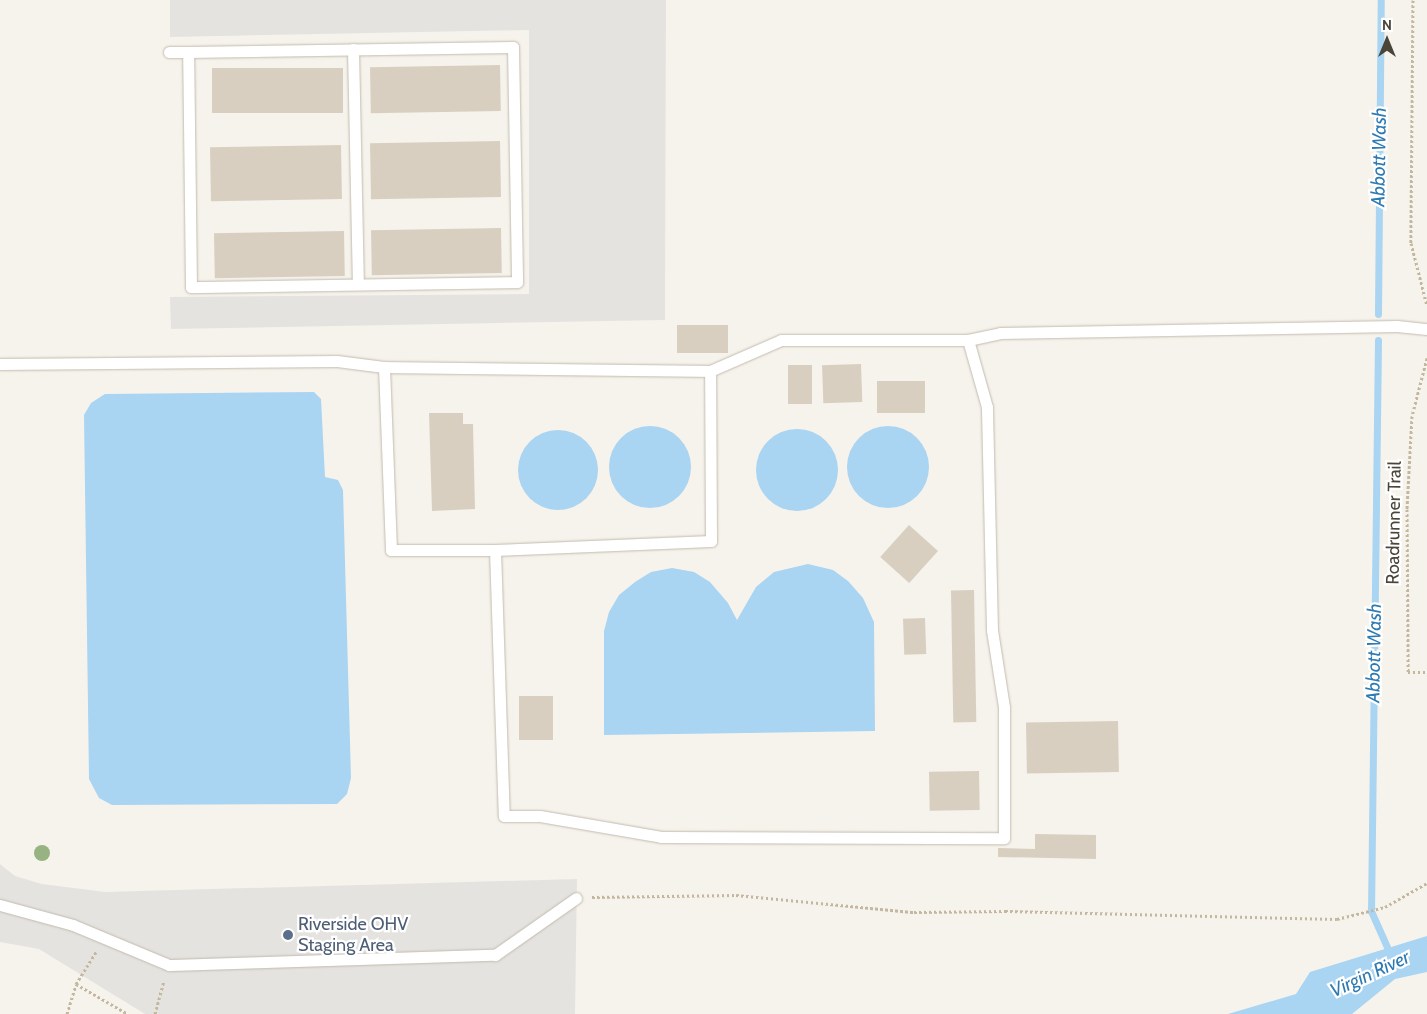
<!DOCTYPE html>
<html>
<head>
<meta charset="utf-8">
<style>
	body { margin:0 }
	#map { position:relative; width:1427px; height:1014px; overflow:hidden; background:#f6f3ec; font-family:Cabin,sans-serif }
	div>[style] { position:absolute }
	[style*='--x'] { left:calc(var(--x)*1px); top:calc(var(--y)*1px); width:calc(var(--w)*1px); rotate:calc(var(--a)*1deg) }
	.parking>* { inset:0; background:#e5e3e0 }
	.water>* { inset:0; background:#a9d4f2 }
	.round { border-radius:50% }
	.stream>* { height:7px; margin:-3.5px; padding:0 3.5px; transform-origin:3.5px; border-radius:3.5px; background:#a9d4f2 }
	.building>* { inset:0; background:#d8cfc1; transform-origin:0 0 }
	.path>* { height:3px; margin-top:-1.5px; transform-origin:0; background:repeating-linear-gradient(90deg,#c4b79f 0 2.5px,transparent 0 5px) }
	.roads { filter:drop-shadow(0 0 1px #c2bbae) drop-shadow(0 0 1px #c2bbae) }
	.service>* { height:11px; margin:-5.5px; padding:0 5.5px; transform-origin:5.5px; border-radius:5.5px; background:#fff }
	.trees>* { width:16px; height:16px; margin:-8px; border-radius:50%; background:#97b381 }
	.dots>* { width:14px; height:14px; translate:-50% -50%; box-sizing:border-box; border:2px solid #fff; border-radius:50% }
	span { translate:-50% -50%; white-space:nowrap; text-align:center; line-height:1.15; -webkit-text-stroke:4.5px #fff; paint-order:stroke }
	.street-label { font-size:18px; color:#4b4439 }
	.service-label { font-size:18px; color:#4e5e75 }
	.left { translate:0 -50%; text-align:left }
	.water-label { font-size:19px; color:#2e7ab2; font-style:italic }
	.north { position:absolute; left:1362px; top:15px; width:50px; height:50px; -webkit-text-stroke:4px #fff; paint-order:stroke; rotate:0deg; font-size:14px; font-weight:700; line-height:20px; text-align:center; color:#4b4439 }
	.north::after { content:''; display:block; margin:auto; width:18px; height:22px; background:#4b4439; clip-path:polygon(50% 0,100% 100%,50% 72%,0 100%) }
</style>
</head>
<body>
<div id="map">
	<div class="parking">
		<div style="clip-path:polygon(170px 0,666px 0,665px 320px,171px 329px,170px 297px,529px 294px,529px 30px,170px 37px)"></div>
		<div style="clip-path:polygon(0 864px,15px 876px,42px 884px,105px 892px,577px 879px,575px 1014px,145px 1014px,39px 949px,0 942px)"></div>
	</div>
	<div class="water">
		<div style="clip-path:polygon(314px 392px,321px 399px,325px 477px,338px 480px,343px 490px,351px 778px,347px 794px,337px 804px,112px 805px,99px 798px,89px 779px,84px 415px,91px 403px,105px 394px)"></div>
		<div class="round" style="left:847px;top:426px;width:82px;height:82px"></div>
		<div class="round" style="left:609px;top:426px;width:82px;height:82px"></div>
		<div class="round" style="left:756px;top:429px;width:82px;height:82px"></div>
		<div class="round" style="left:518px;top:430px;width:80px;height:80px"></div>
		<div style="clip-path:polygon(808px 564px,833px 570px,848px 581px,863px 598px,874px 622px,875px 731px,604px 735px,604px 631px,609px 612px,619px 595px,635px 582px,651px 572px,672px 568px,694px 572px,710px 582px,728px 603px,737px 620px,756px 587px,774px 572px)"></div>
		<div style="clip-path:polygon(1427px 936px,1427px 972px,1395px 979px,1352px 1014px,1228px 1014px,1296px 994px,1310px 972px)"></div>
	</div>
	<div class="stream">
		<div style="--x:1378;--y:314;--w:314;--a:-89.5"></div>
		<div style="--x:1378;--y:340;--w:571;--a:90.7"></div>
		<div style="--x:1371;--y:911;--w:49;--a:66"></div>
	</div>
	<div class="building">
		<div style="left:500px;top:65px;width:46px;height:130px;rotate:89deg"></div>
		<div style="left:343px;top:68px;width:45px;height:131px;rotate:90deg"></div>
		<div style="left:500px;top:141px;width:56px;height:130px;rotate:89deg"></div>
		<div style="left:341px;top:145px;width:54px;height:131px;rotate:89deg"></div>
		<div style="left:501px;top:228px;width:45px;height:130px;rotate:89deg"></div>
		<div style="left:344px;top:231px;width:45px;height:130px;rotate:89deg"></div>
		<div style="left:677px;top:325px;width:51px;height:28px"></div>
		<div style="left:861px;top:364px;width:38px;height:39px;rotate:88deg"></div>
		<div style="left:788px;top:365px;width:24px;height:39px"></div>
		<div style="left:925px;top:381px;width:32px;height:48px;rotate:90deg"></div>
		<div style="clip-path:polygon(429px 413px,463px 413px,463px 424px,473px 424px,475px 509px,432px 511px)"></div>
		<div style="left:909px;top:525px;width:39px;height:43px;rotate:42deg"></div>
		<div style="left:974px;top:590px;width:132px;height:23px;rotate:89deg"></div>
		<div style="left:925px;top:618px;width:36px;height:22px;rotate:88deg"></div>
		<div style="left:519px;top:696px;width:34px;height:44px"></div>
		<div style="left:1118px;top:721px;width:51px;height:92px;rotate:89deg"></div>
		<div style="left:979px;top:771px;width:39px;height:50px;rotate:89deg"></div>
		<div style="clip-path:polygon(1035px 834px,1096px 835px,1096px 859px,998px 857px,998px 848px,1035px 849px)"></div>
	</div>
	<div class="path">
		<div style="--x:1413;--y:0;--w:243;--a:90.5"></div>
		<div style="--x:1411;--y:243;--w:65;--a:75.7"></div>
		<div style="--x:1427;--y:358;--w:60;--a:104.5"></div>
		<div style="--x:1412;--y:416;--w:93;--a:93.1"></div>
		<div style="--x:1407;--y:509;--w:163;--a:89.6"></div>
		<div style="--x:1408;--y:672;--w:19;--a:0"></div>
		<div style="--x:592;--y:897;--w:144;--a:-0.8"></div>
		<div style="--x:736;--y:895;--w:179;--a:5.5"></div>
		<div style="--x:914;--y:912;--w:91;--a:-0.6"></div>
		<div style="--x:1005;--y:911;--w:332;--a:1.4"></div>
		<div style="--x:1337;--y:919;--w:49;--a:-14"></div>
		<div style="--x:1385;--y:907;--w:48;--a:-29.7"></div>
		<div style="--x:76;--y:984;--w:60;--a:30"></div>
		<div style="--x:67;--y:1014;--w:31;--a:-73"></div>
		<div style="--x:76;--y:984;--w:38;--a:-58"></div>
		<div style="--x:155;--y:1014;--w:34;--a:-75"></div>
	</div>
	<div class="roads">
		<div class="service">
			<div style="--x:513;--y:47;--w:235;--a:89"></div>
			<div style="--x:517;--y:282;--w:326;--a:179.1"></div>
			<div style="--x:191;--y:287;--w:235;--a:-90.7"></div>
			<div style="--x:188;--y:52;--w:325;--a:-0.9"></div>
			<div style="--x:353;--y:49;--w:235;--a:88.8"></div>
			<div style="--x:169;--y:52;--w:19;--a:0"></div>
			<div style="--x:0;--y:364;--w:337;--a:-0.5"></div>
			<div style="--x:337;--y:361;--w:47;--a:7.3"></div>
			<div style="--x:384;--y:367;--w:183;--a:87.8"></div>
			<div style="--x:391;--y:550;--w:104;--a:0"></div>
			<div style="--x:495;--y:550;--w:216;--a:-2.4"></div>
			<div style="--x:711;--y:541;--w:170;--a:-90.3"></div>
			<div style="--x:710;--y:371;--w:77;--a:-23.6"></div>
			<div style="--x:781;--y:340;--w:187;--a:0"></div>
			<div style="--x:968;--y:340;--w:33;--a:-12"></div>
			<div style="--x:1000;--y:333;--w:397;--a:-1"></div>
			<div style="--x:1397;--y:326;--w:30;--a:6"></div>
			<div style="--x:384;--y:367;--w:326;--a:0.7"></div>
			<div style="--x:495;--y:550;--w:266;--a:88.1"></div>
			<div style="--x:504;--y:816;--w:36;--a:0"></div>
			<div style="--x:540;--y:816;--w:123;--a:9.8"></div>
			<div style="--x:661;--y:837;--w:343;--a:0.2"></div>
			<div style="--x:1004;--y:838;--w:131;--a:-90"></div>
			<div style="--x:1004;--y:707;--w:78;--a:-98.9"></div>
			<div style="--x:992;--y:630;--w:223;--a:-91.3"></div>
			<div style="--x:987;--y:407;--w:70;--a:-105.8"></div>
			<div style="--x:0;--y:905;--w:76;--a:15.3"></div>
			<div style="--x:73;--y:925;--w:104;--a:22.6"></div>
			<div style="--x:169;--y:965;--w:326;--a:-1.8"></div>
			<div style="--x:495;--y:955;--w:99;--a:-35.1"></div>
		</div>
	</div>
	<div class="trees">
		<div style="left:42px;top:853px"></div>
	</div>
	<div class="dots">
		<div style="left:288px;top:935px;background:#5c6f8a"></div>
	</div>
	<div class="street-label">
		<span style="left:1394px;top:523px;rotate:-89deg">Roadrunner Trail</span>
	</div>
	<div class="service-label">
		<span class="left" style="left:298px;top:935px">Riverside OHV<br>Staging Area</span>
	</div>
	<div class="water-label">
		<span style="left:1379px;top:157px;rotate:-89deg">Abbott Wash</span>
		<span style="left:1374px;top:653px;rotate:-89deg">Abbott Wash</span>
		<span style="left:1370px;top:974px;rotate:-25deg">Virgin River</span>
	</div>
	<div class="north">N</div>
</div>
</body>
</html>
